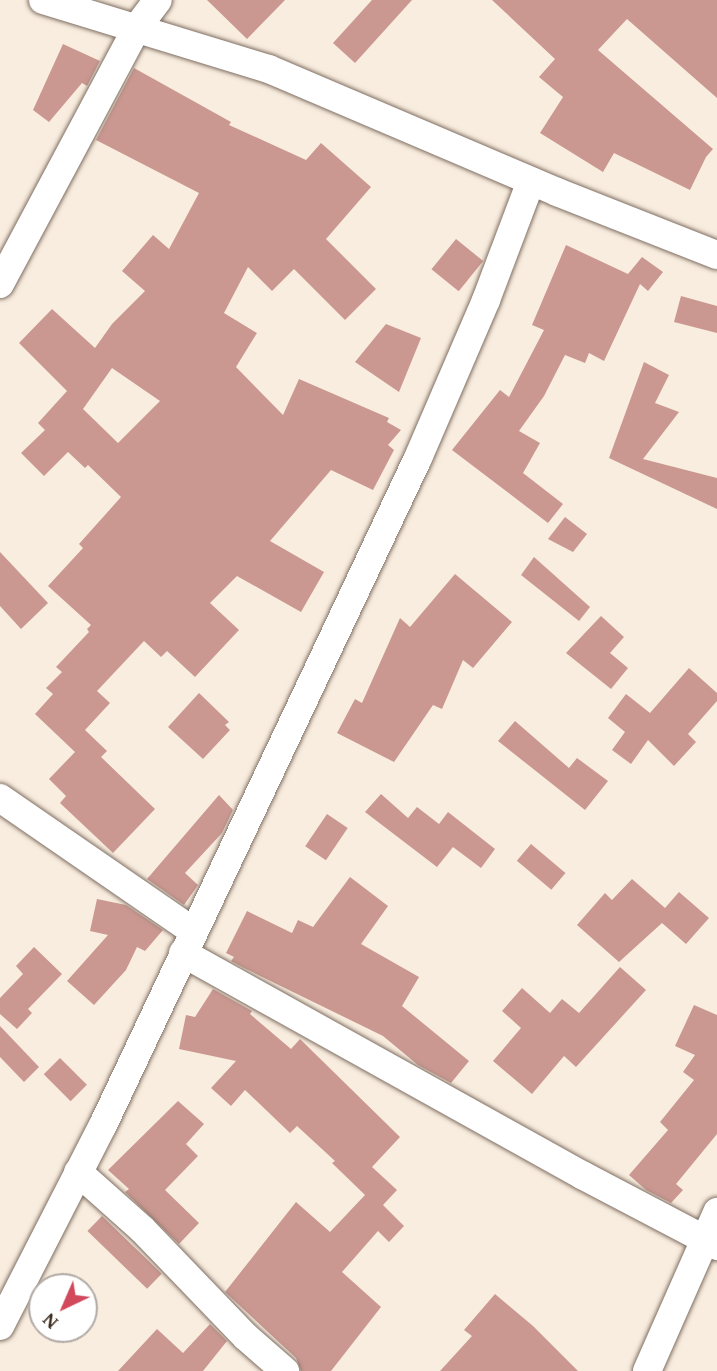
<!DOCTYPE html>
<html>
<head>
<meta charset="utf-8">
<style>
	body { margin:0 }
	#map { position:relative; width:717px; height:1371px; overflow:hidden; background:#f9eddf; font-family:"Gentium Book Plus",serif }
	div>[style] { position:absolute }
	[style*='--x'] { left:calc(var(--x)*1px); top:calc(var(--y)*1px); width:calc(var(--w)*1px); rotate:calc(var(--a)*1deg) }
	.building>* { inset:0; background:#ca9891; transform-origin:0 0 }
	.roads { filter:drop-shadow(0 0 2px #7e6e62) drop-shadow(0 0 2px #7e6e62) }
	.street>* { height:28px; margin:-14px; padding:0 14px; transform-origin:14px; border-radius:14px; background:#fff }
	span { translate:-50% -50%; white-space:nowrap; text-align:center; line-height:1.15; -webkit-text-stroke:5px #fff; paint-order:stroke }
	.north { position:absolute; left:28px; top:1273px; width:70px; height:70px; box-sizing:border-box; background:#fff; border:2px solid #b1aaa5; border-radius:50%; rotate:224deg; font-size:19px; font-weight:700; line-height:28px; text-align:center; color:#3b2a1e }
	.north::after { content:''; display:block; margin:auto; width:24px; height:32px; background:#d1495b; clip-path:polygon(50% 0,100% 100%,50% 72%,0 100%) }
</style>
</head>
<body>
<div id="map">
	<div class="building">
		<div style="clip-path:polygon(207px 0,285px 0,247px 39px)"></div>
		<div style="clip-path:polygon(372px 0,412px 0,355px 63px,333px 43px)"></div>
		<div style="clip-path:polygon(492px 0,717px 0,717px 98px,627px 19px,598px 50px,713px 149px,706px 157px,690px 190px,614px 153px,603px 172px,540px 133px,563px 97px,539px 77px,555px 59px)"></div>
		<div style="clip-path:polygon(63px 44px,100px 61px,87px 86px,82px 83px,49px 122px,33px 110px)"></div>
		<div style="clip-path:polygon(evenodd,134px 68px,231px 122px,229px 125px,306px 160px,321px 143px,371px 187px,326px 239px,376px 289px,345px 320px,294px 269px,272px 291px,248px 267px,224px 313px,257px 333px,236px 367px,283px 415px,299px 379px,389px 418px,387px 422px,401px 430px,388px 445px,394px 450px,373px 490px,331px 470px,270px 541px,324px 572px,301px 612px,237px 576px,210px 603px,239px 630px,195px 677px,167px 651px,161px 657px,144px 641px,97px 691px,110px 703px,85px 730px,107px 751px,101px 757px,155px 809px,113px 853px,60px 803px,66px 796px,49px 779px,75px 752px,35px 714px,53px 694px,46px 688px,62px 672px,56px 667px,89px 632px,87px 629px,91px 625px,48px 586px,83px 548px,79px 544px,121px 497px,88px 465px,85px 468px,68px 452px,44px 476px,21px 453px,45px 430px,38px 423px,67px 391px,19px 343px,52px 309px,95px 348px,112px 324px,145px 291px,122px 271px,153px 235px,169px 249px,199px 193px,96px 140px,134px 68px,112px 368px,160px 401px,118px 443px,83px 409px,112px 368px)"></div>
		<div style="left:456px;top:239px;width:35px;height:39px;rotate:39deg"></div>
		<div style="clip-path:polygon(566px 245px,628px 274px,642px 257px,663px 272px,648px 291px,640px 284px,604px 361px,589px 353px,585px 363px,565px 355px,544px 396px,519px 431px,540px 443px,523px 473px,563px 504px,548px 523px,452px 450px,500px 390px,509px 397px,544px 330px,532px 325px)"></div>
		<div style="clip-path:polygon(681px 296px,717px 306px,717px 333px,674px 322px)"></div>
		<div style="clip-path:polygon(386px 324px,421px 338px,399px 392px,355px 362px)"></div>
		<div style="clip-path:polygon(644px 362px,669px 375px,655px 403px,679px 412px,643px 459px,717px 478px,717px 509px,609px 458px)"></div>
		<div style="clip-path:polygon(565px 517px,587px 534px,573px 552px,548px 539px)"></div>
		<div style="clip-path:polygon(0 552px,48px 603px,21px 629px,0 606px)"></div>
		<div style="clip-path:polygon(534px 557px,590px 607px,579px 621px,521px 575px)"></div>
		<div style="clip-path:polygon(455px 574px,512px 622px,473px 668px,463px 660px,442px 709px,433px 705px,394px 762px,337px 733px,355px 699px,362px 703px,400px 618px,410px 627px)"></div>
		<div style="clip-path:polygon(601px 616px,624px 637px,610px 653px,628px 668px,611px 689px,566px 653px)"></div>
		<div style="clip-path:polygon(689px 668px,717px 693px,717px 701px,688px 734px,696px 742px,674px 766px,648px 740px,631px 764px,612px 750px,625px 732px,608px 718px,626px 694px,650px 713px)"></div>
		<div style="clip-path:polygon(199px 693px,229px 722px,225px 725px,230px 730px,203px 759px,168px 727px)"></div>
		<div style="clip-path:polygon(515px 721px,569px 768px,577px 758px,608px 781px,585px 810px,498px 741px)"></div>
		<div style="clip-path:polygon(381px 794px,408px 818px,417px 807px,439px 824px,448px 812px,495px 849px,481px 868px,453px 847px,437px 867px,365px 812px)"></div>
		<div style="clip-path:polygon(219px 795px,233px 810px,222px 833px,185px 873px,198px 885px,184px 905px,147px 879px)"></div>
		<div style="left:327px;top:814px;width:25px;height:39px;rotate:34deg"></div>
		<div style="left:531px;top:844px;width:45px;height:22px;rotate:40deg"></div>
		<div style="clip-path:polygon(350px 877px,388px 906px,361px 944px,419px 977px,402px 1006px,469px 1061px,451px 1083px,418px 1065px,383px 1036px,244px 968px,231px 961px,234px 957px,226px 953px,247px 911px,292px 933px,298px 920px,313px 927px)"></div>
		<div style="clip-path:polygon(632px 879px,665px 908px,679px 892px,709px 918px,686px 944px,662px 923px,619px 962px,577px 925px,605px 893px,612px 900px)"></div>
		<div style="clip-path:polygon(97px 899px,126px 905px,163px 930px,145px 951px,137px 947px,126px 970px,94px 1005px,67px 981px,108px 935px,90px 931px)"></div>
		<div style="clip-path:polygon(34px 947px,62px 974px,28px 1009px,32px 1013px,17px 1029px,0 1014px,0 998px,23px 974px,16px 966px)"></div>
		<div style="clip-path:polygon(620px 967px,646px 990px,576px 1067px,564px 1056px,532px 1094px,493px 1061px,521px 1028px,502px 1011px,522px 988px,550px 1013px,562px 999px,579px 1013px)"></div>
		<div style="clip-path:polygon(213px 989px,252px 1011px,250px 1014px,291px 1049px,300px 1039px,400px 1137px,372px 1167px,397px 1190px,383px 1205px,404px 1226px,389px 1242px,378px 1231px,342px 1272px,381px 1307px,331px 1371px,301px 1371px,296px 1358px,225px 1292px,296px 1202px,330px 1232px,365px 1195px,332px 1163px,335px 1161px,297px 1126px,290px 1133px,245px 1090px,231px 1106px,211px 1088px,236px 1061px,179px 1049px,186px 1015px,195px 1017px)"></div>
		<div style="clip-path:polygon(694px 1005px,717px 1015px,717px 1134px,676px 1184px,683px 1190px,671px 1203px,646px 1190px,629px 1175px,668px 1130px,660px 1122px,694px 1080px,683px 1072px,695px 1055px,675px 1046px)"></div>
		<div style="clip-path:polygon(0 1026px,39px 1067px,24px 1082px,0 1057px)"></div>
		<div style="left:60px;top:1058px;width:38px;height:23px;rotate:45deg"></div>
		<div style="clip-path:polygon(178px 1101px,204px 1124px,186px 1144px,198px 1156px,165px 1190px,199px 1223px,179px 1244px,125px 1192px,129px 1189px,108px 1170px)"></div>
		<div style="left:102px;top:1216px;width:83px;height:21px;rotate:44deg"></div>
		<div style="clip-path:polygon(495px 1294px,533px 1326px,578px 1371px,440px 1371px,472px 1336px,464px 1330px)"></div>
		<div style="clip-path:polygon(210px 1324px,227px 1341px,203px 1371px,118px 1371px,157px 1329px,183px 1353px)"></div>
	</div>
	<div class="roads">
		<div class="street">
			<div style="--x:43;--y:0;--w:236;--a:17"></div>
			<div style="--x:269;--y:69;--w:313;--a:23.1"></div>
			<div style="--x:557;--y:192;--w:172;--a:21.5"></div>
			<div style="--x:0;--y:284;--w:289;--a:-61.9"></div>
			<div style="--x:136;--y:29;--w:36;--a:-53"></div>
			<div style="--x:0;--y:798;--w:234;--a:34.6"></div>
			<div style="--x:183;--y:953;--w:457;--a:29.1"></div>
			<div style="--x:582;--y:1175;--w:153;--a:27.7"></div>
			<div style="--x:78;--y:1172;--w:86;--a:41.7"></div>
			<div style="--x:142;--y:1229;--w:150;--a:46.1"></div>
			<div style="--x:246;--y:1337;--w:52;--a:41.1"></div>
			<div style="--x:0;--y:1326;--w:226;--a:-62.9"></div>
			<div style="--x:103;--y:1125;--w:738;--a:-64.72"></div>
			<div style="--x:418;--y:458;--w:172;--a:-66.7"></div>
			<div style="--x:486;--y:300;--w:127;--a:-69.3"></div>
			<div style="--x:647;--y:1371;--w:174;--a:-66.2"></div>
		</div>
	</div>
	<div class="north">N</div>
</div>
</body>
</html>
